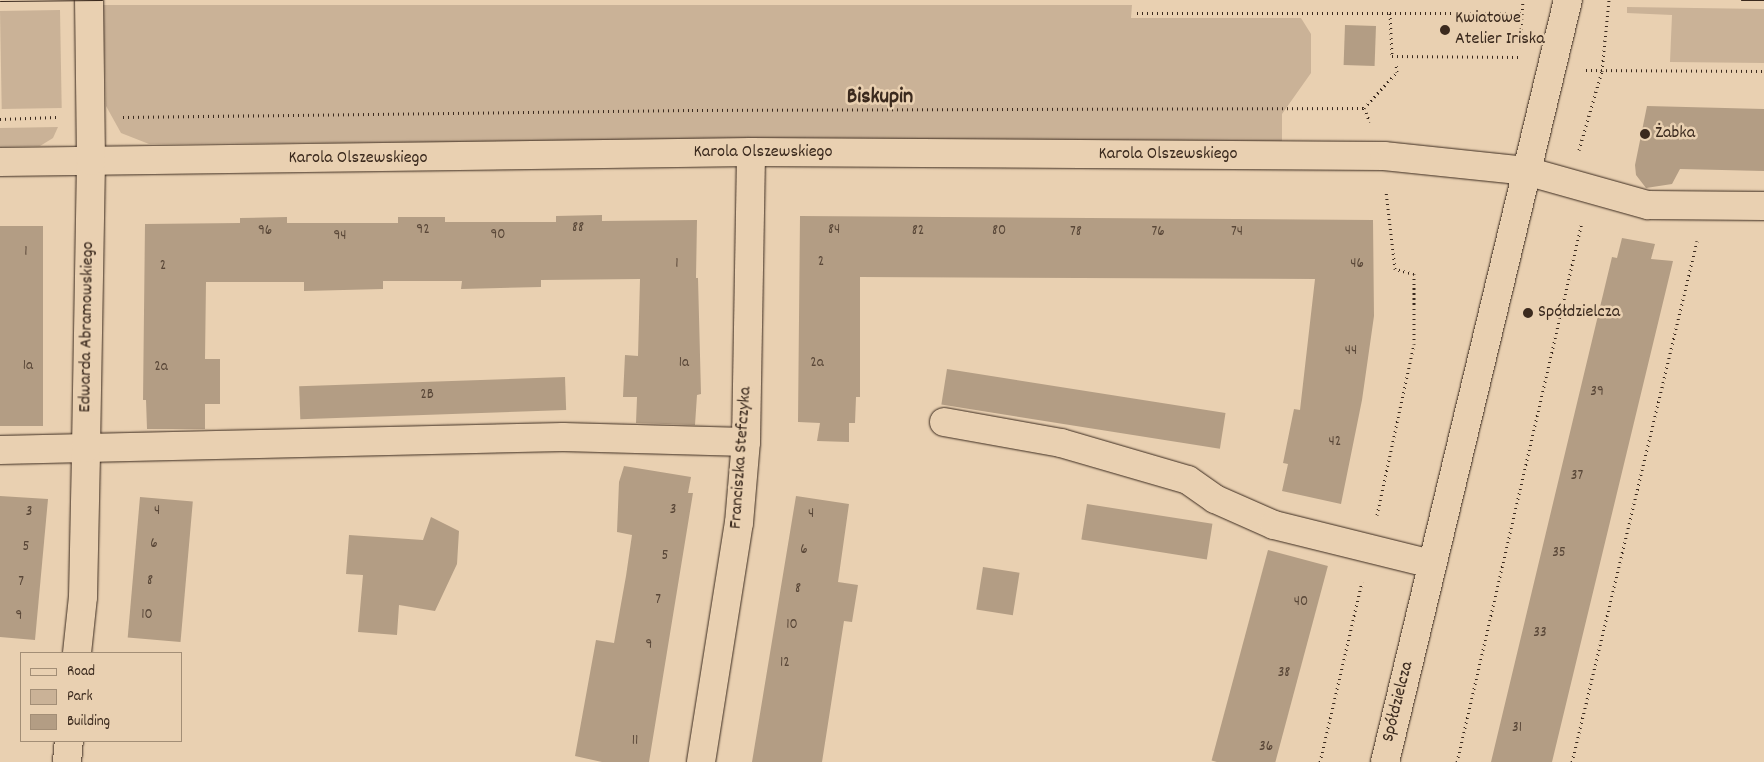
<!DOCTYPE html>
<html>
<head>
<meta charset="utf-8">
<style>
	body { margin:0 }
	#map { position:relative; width:1764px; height:762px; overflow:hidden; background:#e9d0b1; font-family:Dekko,sans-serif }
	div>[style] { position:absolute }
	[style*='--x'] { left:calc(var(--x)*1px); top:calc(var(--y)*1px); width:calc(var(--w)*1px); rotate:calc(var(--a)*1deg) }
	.green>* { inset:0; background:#cab297; transform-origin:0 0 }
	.building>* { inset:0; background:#b39d84; transform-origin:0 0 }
	.path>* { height:3px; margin-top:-1.5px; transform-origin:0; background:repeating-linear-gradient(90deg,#3b2a1e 0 1px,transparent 0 5px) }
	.roads { filter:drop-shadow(0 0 1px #3b2a1e) drop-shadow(0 0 1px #3b2a1e) }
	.minor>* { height:28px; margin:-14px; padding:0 14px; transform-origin:14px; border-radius:14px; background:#e9d0b1 }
	.tram>* { height:1px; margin:-0.5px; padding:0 0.5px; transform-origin:0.5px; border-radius:0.5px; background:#3b2a1e }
	.dots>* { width:14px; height:14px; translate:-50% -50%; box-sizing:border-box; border:2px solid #e9d0b1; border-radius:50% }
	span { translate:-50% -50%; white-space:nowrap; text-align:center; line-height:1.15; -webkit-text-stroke:5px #e9d0b1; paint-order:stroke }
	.number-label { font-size:15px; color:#594738 }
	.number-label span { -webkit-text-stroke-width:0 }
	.poi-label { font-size:18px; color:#3b2a1e }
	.left { translate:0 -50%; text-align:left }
	.street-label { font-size:18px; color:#3b2a1e }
	.district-label { font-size:22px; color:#3b2a1e; font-weight:700 }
	.legend { position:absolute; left:20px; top:652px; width:162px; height:90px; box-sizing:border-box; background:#e9d0b1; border:1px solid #a38e76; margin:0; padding:6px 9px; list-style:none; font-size:15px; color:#3b2a1e }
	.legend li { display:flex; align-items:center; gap:10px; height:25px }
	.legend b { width:25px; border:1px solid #a38e76 }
</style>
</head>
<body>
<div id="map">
	<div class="green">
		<div style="clip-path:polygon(103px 5px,1132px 5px,1131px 18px,1301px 18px,1311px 34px,1311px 73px,1282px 114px,1282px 141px,897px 139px,149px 144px,121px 133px,106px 106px)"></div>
		<div style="clip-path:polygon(1627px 7px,1764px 9px,1764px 63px,1670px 62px,1672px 15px,1627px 13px)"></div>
		<div style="left:60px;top:10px;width:98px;height:60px;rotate:89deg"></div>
		<div style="clip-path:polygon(58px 127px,53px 138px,40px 146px,0 147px,0 128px)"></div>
	</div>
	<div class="building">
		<div style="left:1345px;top:25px;width:31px;height:40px;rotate:2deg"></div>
		<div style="clip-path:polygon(1647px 106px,1764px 109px,1764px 171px,1680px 169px,1672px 184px,1646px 188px,1636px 175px,1635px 165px)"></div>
		<div style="clip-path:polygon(602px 215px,602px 221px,697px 220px,696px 278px,698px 278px,701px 394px,697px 395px,695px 425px,636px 423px,637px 397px,623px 397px,625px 355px,638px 356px,640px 279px,541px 280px,541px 287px,461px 289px,462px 281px,383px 281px,383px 289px,304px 291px,304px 282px,206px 282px,205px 359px,220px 359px,220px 404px,205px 404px,205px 429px,147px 429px,146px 400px,143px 400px,145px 224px,240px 223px,240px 218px,287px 217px,287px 223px,398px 223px,398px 217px,445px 217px,445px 222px,556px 222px,556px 216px)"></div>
		<div style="clip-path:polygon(800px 216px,1373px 220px,1374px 316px,1362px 400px,1341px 504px,1282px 491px,1288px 464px,1283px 463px,1294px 409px,1300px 410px,1315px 279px,860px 277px,860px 397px,856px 397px,855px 423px,849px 423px,849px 442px,817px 441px,820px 423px,798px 422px)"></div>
		<div style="left:0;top:226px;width:43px;height:200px"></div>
		<div style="clip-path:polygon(1622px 238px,1655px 244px,1651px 259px,1673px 261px,1552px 762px,1491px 762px,1612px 257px,1617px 258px)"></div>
		<div style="left:947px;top:369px;width:282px;height:36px;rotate:9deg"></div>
		<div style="left:565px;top:377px;width:33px;height:266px;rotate:88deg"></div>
		<div style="clip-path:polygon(624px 466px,691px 477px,688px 493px,693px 493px,649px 762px,602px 762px,575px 756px,596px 640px,614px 643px,626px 576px,632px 535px,617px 532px,619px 482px)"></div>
		<div style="clip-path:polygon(0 496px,48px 499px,35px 640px,0 637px)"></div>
		<div style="clip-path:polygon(796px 496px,849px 504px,838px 582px,858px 585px,852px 622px,844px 621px,822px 762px,752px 762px)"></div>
		<div style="left:140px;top:497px;width:53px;height:141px;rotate:5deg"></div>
		<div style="left:1087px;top:504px;width:127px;height:36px;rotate:9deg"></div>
		<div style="clip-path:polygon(431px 517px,459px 531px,457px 564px,435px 611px,399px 605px,397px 635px,358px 632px,363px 575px,346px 574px,349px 535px,423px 540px)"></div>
		<div style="left:1268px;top:550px;width:62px;height:218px;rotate:15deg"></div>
		<div style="left:983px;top:567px;width:37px;height:43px;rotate:9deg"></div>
	</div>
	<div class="path">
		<div style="--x:1137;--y:13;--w:253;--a:0"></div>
		<div style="--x:1390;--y:13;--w:43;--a:87.3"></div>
		<div style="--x:1392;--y:56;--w:128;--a:0.4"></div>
		<div style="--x:1390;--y:13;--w:132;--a:0"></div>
		<div style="--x:1520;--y:44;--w:44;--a:-86.1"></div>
		<div style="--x:1586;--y:70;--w:178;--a:0.3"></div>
		<div style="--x:1364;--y:108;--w:15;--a:67"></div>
		<div style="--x:123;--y:117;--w:569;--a:-0.7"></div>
		<div style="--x:692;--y:110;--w:672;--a:-0.17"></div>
		<div style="--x:1364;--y:108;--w:49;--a:-47.5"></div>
		<div style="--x:1397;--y:72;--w:8;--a:-97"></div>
		<div style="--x:0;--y:119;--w:57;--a:-2"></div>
		<div style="--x:1579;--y:150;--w:82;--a:-73.8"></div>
		<div style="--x:1602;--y:71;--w:71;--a:-84.4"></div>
		<div style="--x:1377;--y:515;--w:175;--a:-77.8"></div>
		<div style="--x:1414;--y:344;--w:70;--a:-90"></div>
		<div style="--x:1414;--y:274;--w:20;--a:-165"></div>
		<div style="--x:1395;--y:269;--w:79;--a:-96.6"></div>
		<div style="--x:1320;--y:762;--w:185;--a:-76.9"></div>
		<div style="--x:1457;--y:762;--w:554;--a:-76.97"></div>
		<div style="--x:1572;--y:762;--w:536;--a:-76.51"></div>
	</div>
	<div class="roads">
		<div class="minor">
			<div style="--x:0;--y:162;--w:751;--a:-0.76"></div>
			<div style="--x:751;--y:152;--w:633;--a:0.36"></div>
			<div style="--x:1384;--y:156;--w:143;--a:6"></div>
			<div style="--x:1526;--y:171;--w:127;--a:15.6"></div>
			<div style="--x:1648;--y:205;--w:116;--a:0.5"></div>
			<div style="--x:944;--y:422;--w:119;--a:10.2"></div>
			<div style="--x:1061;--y:443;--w:132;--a:16.2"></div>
			<div style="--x:1188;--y:480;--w:33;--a:35"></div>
			<div style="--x:1215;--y:499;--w:64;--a:23.8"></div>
			<div style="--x:1274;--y:525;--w:163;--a:13.9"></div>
			<div style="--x:0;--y:450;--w:563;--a:-1.32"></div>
			<div style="--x:563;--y:437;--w:183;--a:1.6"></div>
			<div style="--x:77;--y:653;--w:56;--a:-83.9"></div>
			<div style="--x:83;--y:597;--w:149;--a:-88.8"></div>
			<div style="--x:86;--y:448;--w:287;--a:-89"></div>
			<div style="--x:91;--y:161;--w:161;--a:-90.7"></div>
			<div style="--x:67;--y:762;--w:21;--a:-85"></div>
			<div style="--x:701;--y:762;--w:242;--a:-81"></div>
			<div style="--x:739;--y:523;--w:81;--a:-85.1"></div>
			<div style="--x:746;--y:442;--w:290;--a:-89"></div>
			<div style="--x:1385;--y:762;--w:784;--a:-76.5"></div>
		</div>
	</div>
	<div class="tram">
		<div style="--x:1741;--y:0;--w:23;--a:0"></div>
		<div style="--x:0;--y:1;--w:102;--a:-0.6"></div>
	</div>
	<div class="dots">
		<div style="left:1445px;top:30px;background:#3b2a1e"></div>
		<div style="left:1645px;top:134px;background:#3b2a1e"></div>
		<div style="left:1528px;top:313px;background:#3b2a1e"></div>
	</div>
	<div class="number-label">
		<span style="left:578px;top:229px">88</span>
		<span style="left:423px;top:231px">92</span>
		<span style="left:834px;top:231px">84</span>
		<span style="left:265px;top:232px">96</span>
		<span style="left:918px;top:232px">82</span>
		<span style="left:999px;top:232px">80</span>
		<span style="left:1076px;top:233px">78</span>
		<span style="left:1158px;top:233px">76</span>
		<span style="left:1237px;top:233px">74</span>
		<span style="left:498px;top:236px">90</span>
		<span style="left:340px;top:237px">94</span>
		<span style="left:26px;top:253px">1</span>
		<span style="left:821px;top:263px">2</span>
		<span style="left:677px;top:265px">1</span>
		<span style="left:1357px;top:265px">46</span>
		<span style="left:163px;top:267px">2</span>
		<span style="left:1351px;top:352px">44</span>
		<span style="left:684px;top:364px">1a</span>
		<span style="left:817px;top:364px">2a</span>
		<span style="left:28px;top:367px">1a</span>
		<span style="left:161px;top:368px">2a</span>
		<span style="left:1597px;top:393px">39</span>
		<span style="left:427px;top:396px">2B</span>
		<span style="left:1335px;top:443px">42</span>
		<span style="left:1577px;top:477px">37</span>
		<span style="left:673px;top:511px">3</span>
		<span style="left:157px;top:512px">4</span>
		<span style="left:29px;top:513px">3</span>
		<span style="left:811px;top:515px">4</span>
		<span style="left:154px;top:545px">6</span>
		<span style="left:26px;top:548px">5</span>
		<span style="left:804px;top:551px">6</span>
		<span style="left:1559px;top:554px">35</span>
		<span style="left:665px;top:557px">5</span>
		<span style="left:150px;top:582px">8</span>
		<span style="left:21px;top:583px">7</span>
		<span style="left:798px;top:590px">8</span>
		<span style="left:658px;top:601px">7</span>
		<span style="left:1301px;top:603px">40</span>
		<span style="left:147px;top:616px">10</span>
		<span style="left:19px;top:617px">9</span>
		<span style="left:792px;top:626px">10</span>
		<span style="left:1540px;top:634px">33</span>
		<span style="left:649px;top:646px">9</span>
		<span style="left:785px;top:664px">12</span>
		<span style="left:1284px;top:674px">38</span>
		<span style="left:1517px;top:729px">31</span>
		<span style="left:635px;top:742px">11</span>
		<span style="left:1266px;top:748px">36</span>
	</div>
	<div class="poi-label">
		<span class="left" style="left:1455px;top:30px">Kwiatowe<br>Atelier Iriska</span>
		<span class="left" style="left:1655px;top:134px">Żabka</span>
		<span class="left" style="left:1538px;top:313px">Spółdzielcza</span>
	</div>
	<div class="street-label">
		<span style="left:763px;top:153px">Karola Olszewskiego</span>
		<span style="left:1168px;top:155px">Karola Olszewskiego</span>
		<span style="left:358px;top:159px">Karola Olszewskiego</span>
		<span style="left:88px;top:327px;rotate:-89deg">Edwarda Abramowskiego</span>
		<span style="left:742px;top:458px;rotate:-86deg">Franciszka Stefczyka</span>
		<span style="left:1399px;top:702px;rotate:-76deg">Spółdzielcza</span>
	</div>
	<div class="district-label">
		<span style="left:880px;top:98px">Biskupin</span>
	</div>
	<ul class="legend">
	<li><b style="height:6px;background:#e9d0b1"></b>Road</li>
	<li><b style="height:14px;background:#cab297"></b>Park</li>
	<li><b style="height:14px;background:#b39d84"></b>Building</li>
	</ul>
</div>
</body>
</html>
